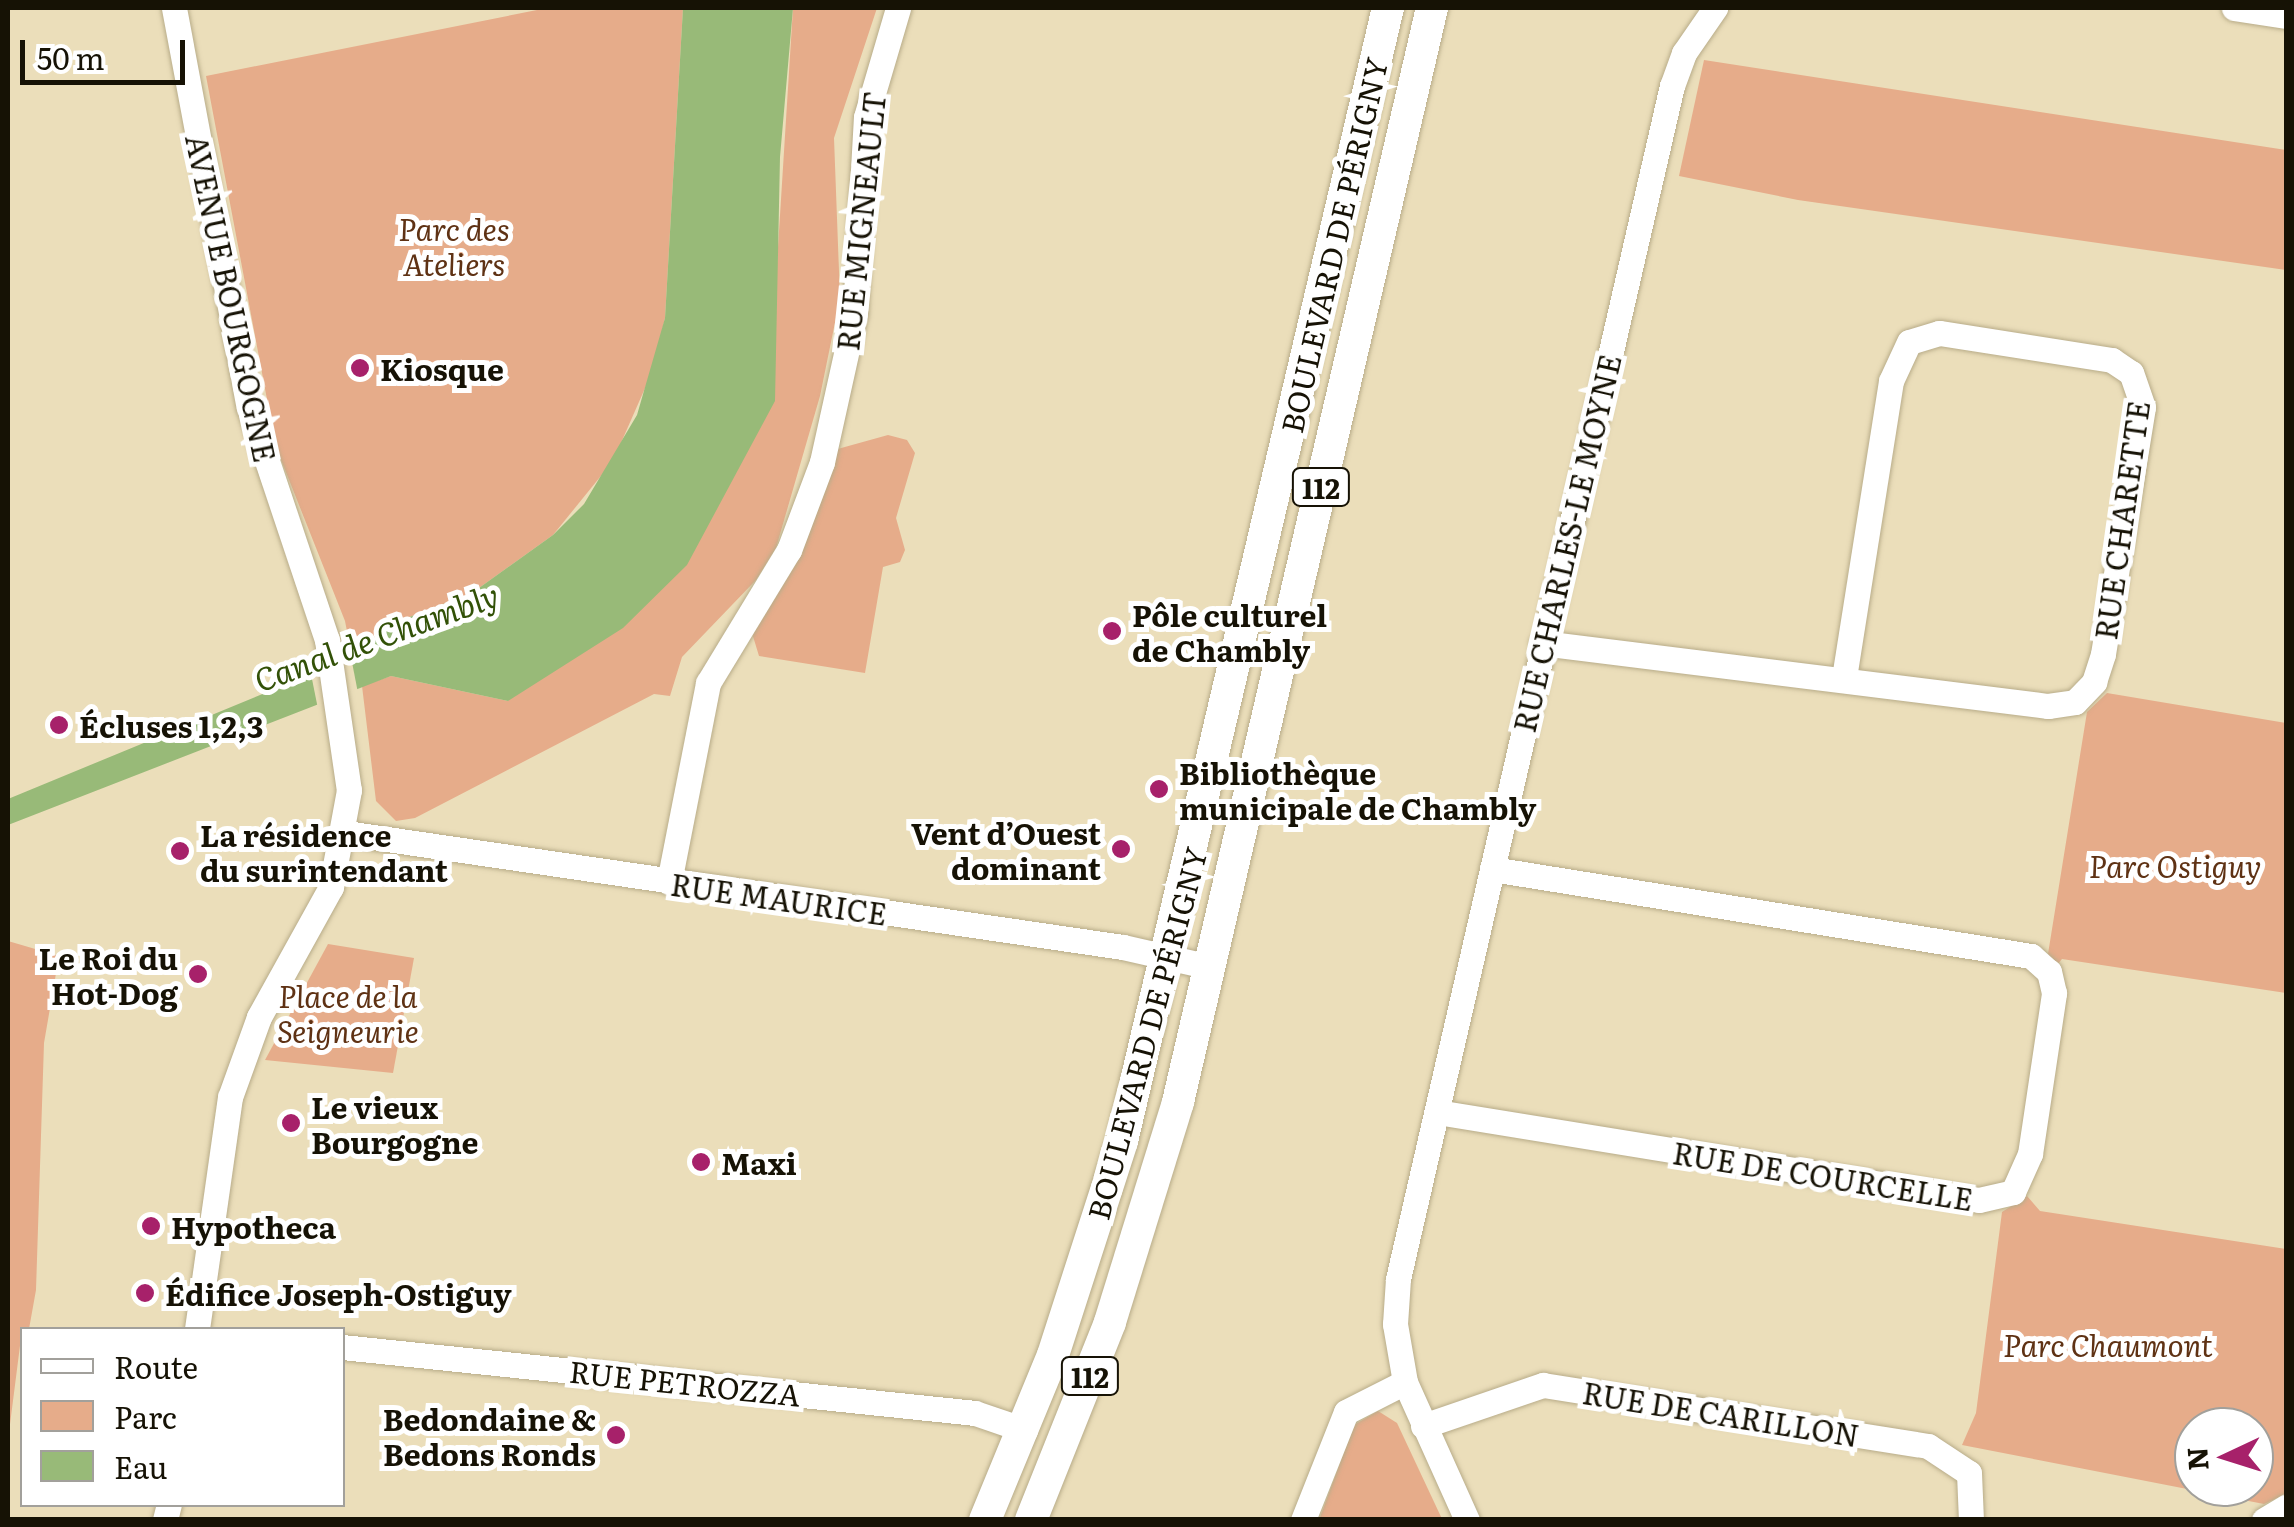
<!DOCTYPE html>
<html>
<head>
<meta charset="utf-8">
<style>
	body { margin:0 }
	#map { position:relative; width:2294px; height:1527px; overflow:hidden; background:#ebdeba; font-family:Literata,serif }
	div>[style] { position:absolute }
	[style*='--x'] { left:calc(var(--x)*1px); top:calc(var(--y)*1px); width:calc(var(--w)*1px); rotate:calc(var(--a)*1deg) }
	.green>* { inset:0; background:#e6ac8a }
	.water>* { inset:0; background:#98ba78 }
	.pier>* { inset:0; background:#ebdeba }
	.roads { filter:drop-shadow(0 0 2px #b8ac89) drop-shadow(0 0 2px #b8ac89) }
	.minor>* { height:25px; margin:-12.5px; padding:0 12.5px; transform-origin:12.5px; border-radius:12.5px; background:#fff }
	.major>* { height:32px; margin:-16px; padding:0 16px; transform-origin:16px; border-radius:16px; background:#fff }
	.dots>* { width:28px; height:28px; translate:-50% -50%; box-sizing:border-box; border:5px solid #fff; border-radius:50% }
	span { translate:-50% -50%; white-space:nowrap; text-align:center; line-height:1.15; -webkit-text-stroke:10px #fff; paint-order:stroke }
	.shield-label span { padding:2px 8px; background:#fff; border:2px solid; border-radius:8px; -webkit-text-stroke-width:0 }
	.shield-label { font-size:28px; color:#161205; font-weight:700 }
	.street-label { font-size:30px; color:#161205 }
	.park-label { font-size:30px; color:#5f3214; font-style:italic }
	.poi-label { font-size:30px; color:#161205; font-weight:700 }
	.left { translate:0 -50%; text-align:left }
	.right { translate:-100% -50%; text-align:right }
	.water-label { font-size:32px; color:#325107; font-style:italic }
	.frame { position:absolute; inset:0; border:10px solid #161205; pointer-events:none }
	.legend { position:absolute; left:20px; top:1327px; width:325px; height:180px; box-sizing:border-box; background:#fff; border:2px solid #a2a09b; margin:0; padding:12px 18px; list-style:none; font-size:30px; color:#161205 }
	.legend li { display:flex; align-items:center; gap:20px; height:50px }
	.legend b { width:50px; border:2px solid #a2a09b }
	.north { position:absolute; left:2174px; top:1407px; width:100px; height:100px; box-sizing:border-box; background:#fff; border:2px solid #a2a09b; border-radius:50%; rotate:266deg; font-size:28px; font-weight:700; line-height:40px; text-align:center; color:#161205 }
	.north::after { content:''; display:block; margin:auto; width:35px; height:45px; background:#a7216a; clip-path:polygon(50% 0,100% 100%,50% 72%,0 100%) }
	.scale { position:absolute; left:20px; top:40px; width:165px; height:45px; box-sizing:border-box; border:5px solid #161205; border-top:0; padding-left:12px; font-size:30px; line-height:35px; white-space:nowrap; color:#161205; -webkit-text-stroke:8px #fff; paint-order:stroke }
</style>
</head>
<body>
<div id="map">
	<div class="green">
		<div style="clip-path:polygon(547px 8px,683px 8px,665px 318px,653px 370px,613px 461px,553px 535px,472px 593px,394px 623px,352px 657px,345px 621px,276px 447px,206px 76px)"></div>
		<div style="clip-path:polygon(793px 8px,877px 8px,834px 138px,840px 298px,820px 396px,776px 548px,756px 580px,682px 657px,670px 696px,654px 694px,415px 818px,396px 821px,376px 801px,362px 686px,391px 676px,508px 701px,777px 263px)"></div>
		<div style="clip-path:polygon(1704px 60px,2286px 150px,2286px 270px,1798px 200px,1679px 176px)"></div>
		<div style="clip-path:polygon(888px 435px,907px 440px,915px 453px,896px 518px,905px 550px,900px 562px,883px 567px,865px 673px,759px 656px,752px 633px,801px 550px,834px 450px)"></div>
		<div style="clip-path:polygon(2107px 693px,2286px 723px,2286px 993px,2062px 959px,2057px 965px,2048px 954px,2087px 712px)"></div>
		<div style="clip-path:polygon(8px 941px,59px 956px,44px 1043px,36px 1290px,29px 1329px,22px 1330px,8px 1440px)"></div>
		<div style="clip-path:polygon(328px 944px,414px 958px,393px 1073px,265px 1060px)"></div>
		<div style="clip-path:polygon(evenodd,2027px 1196px,2040px 1211px,2286px 1249px,2286px 1494px,2264px 1504px,1962px 1445px,1976px 1413px,2002px 1212px,2027px 1196px,2194px 1427px,2254px 1427px,2254px 1487px,2194px 1487px,2194px 1427px)"></div>
		<div style="clip-path:polygon(1378px 1411px,1397px 1423px,1442px 1519px,1319px 1520px,1354px 1425px)"></div>
	</div>
	<div class="water">
		<div style="clip-path:polygon(683px 8px,793px 8px,780px 157px,775px 401px,687px 565px,623px 628px,508px 701px,391px 676px,8px 825px,8px 799px,352px 657px,394px 623px,472px 593px,553px 535px,584px 504px,637px 415px,665px 318px)"></div>
	</div>
	<div class="pier">
		<div style="clip-path:polygon(350px 652px,358px 693px,318px 709px,310px 669px)"></div>
	</div>
	<div class="roads">
		<div class="minor">
			<div style="--x:174;--y:8;--w:406;--a:79.4"></div>
			<div style="--x:249;--y:407;--w:246;--a:71.5"></div>
			<div style="--x:327;--y:640;--w:152;--a:81.7"></div>
			<div style="--x:349;--y:790;--w:99;--a:100.5"></div>
			<div style="--x:331;--y:887;--w:149;--a:119"></div>
			<div style="--x:259;--y:1017;--w:85;--a:109.9"></div>
			<div style="--x:230;--y:1097;--w:235;--a:98.1"></div>
			<div style="--x:2234;--y:8;--w:53;--a:8.7"></div>
			<div style="--x:1542;--y:643;--w:510;--a:7.1"></div>
			<div style="--x:2048;--y:706;--w:27;--a:-8"></div>
			<div style="--x:2075;--y:702;--w:28;--a:-46"></div>
			<div style="--x:2094;--y:682;--w:29;--a:-72"></div>
			<div style="--x:2103;--y:654;--w:250;--a:-80.8"></div>
			<div style="--x:2143;--y:407;--w:36;--a:-109"></div>
			<div style="--x:2131;--y:373;--w:23;--a:-146"></div>
			<div style="--x:2112;--y:360;--w:175;--a:-171.1"></div>
			<div style="--x:1939;--y:333;--w:31;--a:163"></div>
			<div style="--x:1909;--y:342;--w:43;--a:114.8"></div>
			<div style="--x:1891;--y:381;--w:302;--a:99"></div>
			<div style="--x:346;--y:833;--w:785;--a:8.35"></div>
			<div style="--x:1123;--y:947;--w:89;--a:12.9"></div>
			<div style="--x:669;--y:882;--w:203;--a:-78.9"></div>
			<div style="--x:708;--y:683;--w:156;--a:-58.7"></div>
			<div style="--x:789;--y:550;--w:94;--a:-69.4"></div>
			<div style="--x:822;--y:462;--w:153;--a:-77.5"></div>
			<div style="--x:855;--y:313;--w:196;--a:-86.8"></div>
			<div style="--x:866;--y:117;--w:114;--a:-73.6"></div>
			<div style="--x:1437;--y:1112;--w:549;--a:9.22"></div>
			<div style="--x:1979;--y:1200;--w:35;--a:-13"></div>
			<div style="--x:2013;--y:1192;--w:42;--a:-65.9"></div>
			<div style="--x:2030;--y:1154;--w:163;--a:-81.5"></div>
			<div style="--x:2054;--y:993;--w:22;--a:-103"></div>
			<div style="--x:2049;--y:972;--w:24;--a:-138"></div>
			<div style="--x:2031;--y:956;--w:546;--a:-170.83"></div>
			<div style="--x:342;--y:1347;--w:636;--a:5.95"></div>
			<div style="--x:975;--y:1413;--w:53;--a:18.8"></div>
			<div style="--x:1423;--y:1426;--w:127;--a:-18.9"></div>
			<div style="--x:1543;--y:1385;--w:390;--a:9"></div>
			<div style="--x:1928;--y:1446;--w:49;--a:33.4"></div>
			<div style="--x:1969;--y:1473;--w:47;--a:87.6"></div>
			<div style="--x:165;--y:1520;--w:16;--a:-76"></div>
			<div style="--x:1303;--y:1520;--w:116;--a:-68.3"></div>
			<div style="--x:1346;--y:1412;--w:66;--a:-27"></div>
			<div style="--x:1467;--y:1520;--w:151;--a:-114.2"></div>
			<div style="--x:1405;--y:1382;--w:59;--a:-99.8"></div>
			<div style="--x:1395;--y:1324;--w:45;--a:-86.2"></div>
			<div style="--x:1398;--y:1279;--w:1224;--a:-77.07"></div>
			<div style="--x:1672;--y:86;--w:35;--a:-70"></div>
			<div style="--x:1684;--y:53;--w:55;--a:-55.4"></div>
			<div style="--x:2264;--y:1520;--w:26;--a:-31"></div>
		</div>
		<div class="major">
			<div style="--x:985;--y:1520;--w:178;--a:-67.6"></div>
			<div style="--x:1053;--y:1355;--w:225;--a:-72.1"></div>
			<div style="--x:1122;--y:1141;--w:1164;--a:-76.79"></div>
			<div style="--x:1031;--y:1520;--w:213;--a:-68.2"></div>
			<div style="--x:1110;--y:1322;--w:230;--a:-72.8"></div>
			<div style="--x:1178;--y:1102;--w:1123;--a:-76.93"></div>
		</div>
	</div>
	<div class="dots">
		<div style="left:360px;top:368px;background:#a7216a"></div>
		<div style="left:1112px;top:631px;background:#a7216a"></div>
		<div style="left:59px;top:725px;background:#a7216a"></div>
		<div style="left:1159px;top:789px;background:#a7216a"></div>
		<div style="left:1121px;top:849px;background:#a7216a"></div>
		<div style="left:180px;top:851px;background:#a7216a"></div>
		<div style="left:198px;top:974px;background:#a7216a"></div>
		<div style="left:291px;top:1123px;background:#a7216a"></div>
		<div style="left:701px;top:1162px;background:#a7216a"></div>
		<div style="left:151px;top:1226px;background:#a7216a"></div>
		<div style="left:145px;top:1293px;background:#a7216a"></div>
		<div style="left:616px;top:1435px;background:#a7216a"></div>
	</div>
	<div class="shield-label">
		<span style="left:1321px;top:487px">112</span>
		<span style="left:1090px;top:1376px">112</span>
	</div>
	<div class="street-label">
		<span style="left:860px;top:221px;rotate:-84deg">RUE MIGNEAULT</span>
		<span style="left:1333px;top:245px;rotate:-77deg">BOULEVARD DE PÉRIGNY</span>
		<span style="left:232px;top:298px;rotate:78deg">AVENUE BOURGOGNE</span>
		<span style="left:2121px;top:520px;rotate:-82deg">RUE CHARETTE</span>
		<span style="left:1566px;top:543px;rotate:-77deg">RUE CHARLES-LE MOYNE</span>
		<span style="left:779px;top:898px;rotate:8deg">RUE MAURICE</span>
		<span style="left:1146px;top:1033px;rotate:-75deg">BOULEVARD DE PÉRIGNY</span>
		<span style="left:1823px;top:1175px;rotate:9deg">RUE DE COURCELLE</span>
		<span style="left:685px;top:1382px;rotate:6deg">RUE PETROZZA</span>
		<span style="left:1721px;top:1413px;rotate:9deg">RUE DE CARILLON</span>
	</div>
	<div class="park-label">
		<span style="left:454px;top:245px">Parc des<br>Ateliers</span>
		<span style="left:2175px;top:865px">Parc Ostiguy</span>
		<span style="left:348px;top:1012px">Place de la<br>Seigneurie</span>
		<span style="left:2108px;top:1344px">Parc Chaumont</span>
	</div>
	<div class="poi-label">
		<span class="left" style="left:380px;top:368px">Kiosque</span>
		<span class="left" style="left:1132px;top:631px">Pôle culturel<br>de Chambly</span>
		<span class="left" style="left:79px;top:725px">Écluses 1,2,3</span>
		<span class="left" style="left:1179px;top:789px">Bibliothèque<br>municipale de Chambly</span>
		<span class="right" style="left:1101px;top:849px">Vent d’Ouest<br>dominant</span>
		<span class="left" style="left:200px;top:851px">La résidence<br>du surintendant</span>
		<span class="right" style="left:178px;top:974px">Le Roi du<br>Hot-Dog</span>
		<span class="left" style="left:311px;top:1123px">Le vieux<br>Bourgogne</span>
		<span class="left" style="left:721px;top:1162px">Maxi</span>
		<span class="left" style="left:171px;top:1226px">Hypotheca</span>
		<span class="left" style="left:165px;top:1293px">Édifice Joseph-Ostiguy</span>
		<span class="right" style="left:596px;top:1435px">Bedondaine &amp;<br>Bedons Ronds</span>
	</div>
	<div class="water-label">
		<span style="left:376px;top:636px;rotate:-20deg">Canal de Chambly</span>
	</div>
	<div class="frame"></div>
	<ul class="legend">
	<li><b style="height:12px;background:#fff"></b>Route</li>
	<li><b style="height:28px;background:#e6ac8a"></b>Parc</li>
	<li><b style="height:28px;background:#98ba78"></b>Eau</li>
	</ul>
	<div class="north">N</div>
	<div class="scale">50 m</div>
</div>
</body>
</html>
